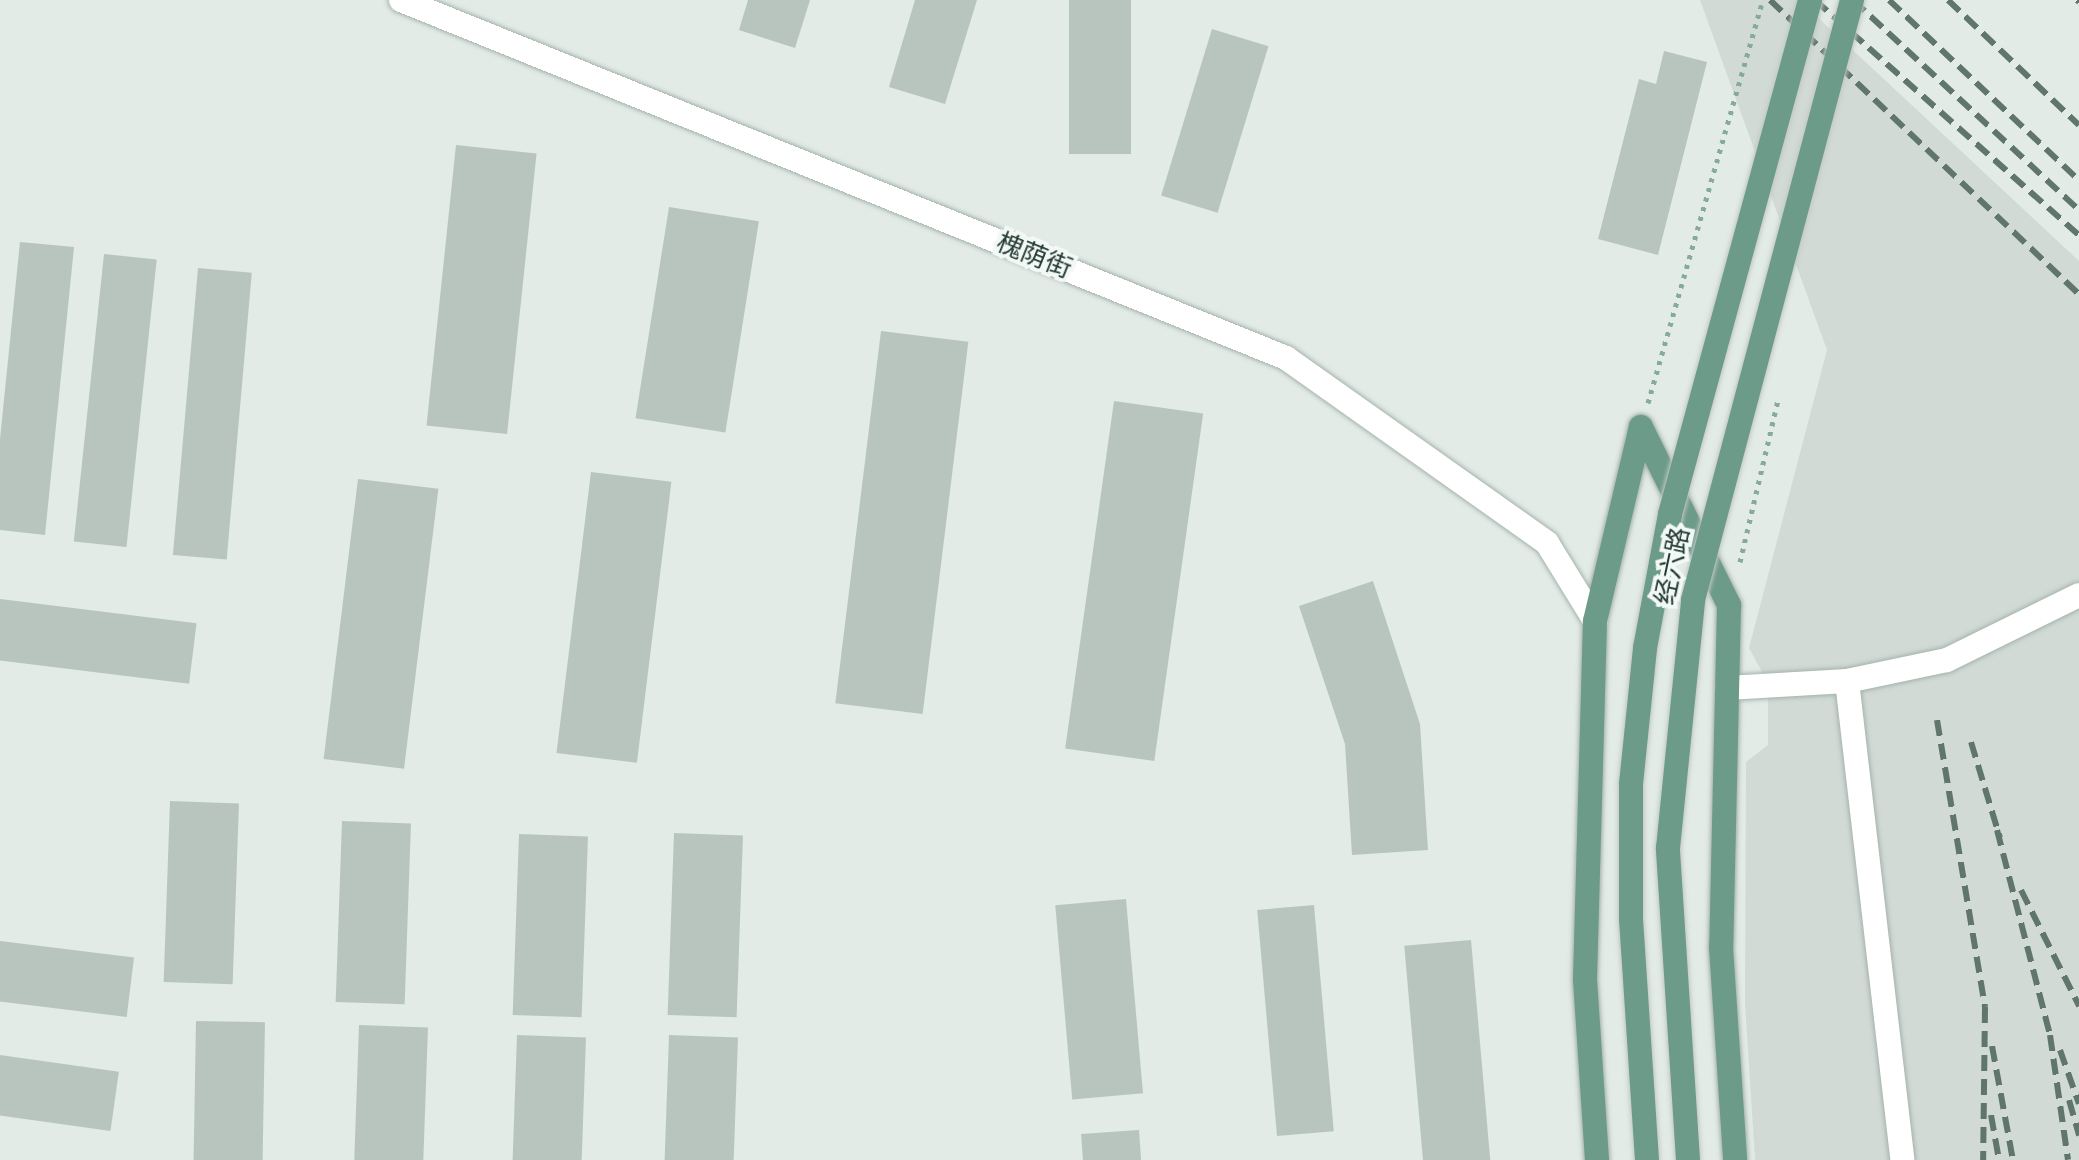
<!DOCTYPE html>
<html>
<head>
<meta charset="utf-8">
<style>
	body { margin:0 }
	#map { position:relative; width:2079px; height:1160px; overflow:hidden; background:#e2ebe6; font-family:"Space Grotesk","Noto Sans SC",sans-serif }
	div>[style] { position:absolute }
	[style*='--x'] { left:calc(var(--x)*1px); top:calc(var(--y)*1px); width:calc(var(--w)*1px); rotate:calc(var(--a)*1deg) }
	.built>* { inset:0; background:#d1dad5 }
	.building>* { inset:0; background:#b8c5bf; transform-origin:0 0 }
	.path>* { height:5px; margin-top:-2.5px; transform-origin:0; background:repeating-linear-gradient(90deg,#87ab9b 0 4px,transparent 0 10px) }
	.roads { filter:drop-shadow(0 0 2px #a5b2ac) drop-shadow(0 0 2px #a5b2ac) }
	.minor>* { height:24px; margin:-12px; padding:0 12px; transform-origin:12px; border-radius:12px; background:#fff }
	.major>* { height:24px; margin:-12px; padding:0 12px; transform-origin:12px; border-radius:12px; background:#6c9b8a }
	.rail>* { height:6px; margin-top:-3px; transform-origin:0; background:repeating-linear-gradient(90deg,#5f756d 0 16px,transparent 0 24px) }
	.bridges { filter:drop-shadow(0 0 2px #c2c8c6) drop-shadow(0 0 2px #c2c8c6) }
	.major-bridge>* { height:24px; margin:-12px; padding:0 12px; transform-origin:12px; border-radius:12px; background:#6c9b8a }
	span { translate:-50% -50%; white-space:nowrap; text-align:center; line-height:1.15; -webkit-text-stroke:8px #f2f8f5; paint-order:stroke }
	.street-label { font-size:26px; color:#243a32 }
</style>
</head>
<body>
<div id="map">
	<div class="built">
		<div style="clip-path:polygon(1700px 0,1799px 0,2079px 261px,2079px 1160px,1755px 1160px,1745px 1003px,1746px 762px,1768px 745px,1768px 683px,1749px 648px,1827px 350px)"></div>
	</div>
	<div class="building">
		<div style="clip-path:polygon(748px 0,810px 0,795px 48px,739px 30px)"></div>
		<div style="clip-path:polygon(915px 0,977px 0,945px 104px,889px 87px)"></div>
		<div style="left:1069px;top:0;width:62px;height:154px"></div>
		<div style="left:1212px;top:29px;width:59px;height:174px;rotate:17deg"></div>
		<div style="clip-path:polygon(1664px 51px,1707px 62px,1658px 255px,1598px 239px,1639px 79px,1656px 84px)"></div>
		<div style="left:456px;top:145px;width:81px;height:282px;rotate:6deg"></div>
		<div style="left:669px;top:207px;width:91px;height:214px;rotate:9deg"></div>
		<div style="clip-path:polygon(20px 242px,74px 247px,45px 535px,0 530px,0 439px)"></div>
		<div style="left:104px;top:254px;width:53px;height:289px;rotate:6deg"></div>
		<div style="left:198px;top:268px;width:54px;height:288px;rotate:5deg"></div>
		<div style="left:881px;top:331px;width:88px;height:375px;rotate:7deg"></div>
		<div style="left:1114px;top:401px;width:90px;height:351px;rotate:8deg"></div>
		<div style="left:591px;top:472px;width:81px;height:283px;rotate:7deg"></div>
		<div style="left:358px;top:479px;width:81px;height:282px;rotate:7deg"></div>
		<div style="clip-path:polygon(1373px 581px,1420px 724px,1428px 850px,1352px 855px,1345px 744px,1299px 606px)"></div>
		<div style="left:0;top:599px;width:198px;height:61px;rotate:7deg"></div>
		<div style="left:170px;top:801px;width:69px;height:181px;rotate:2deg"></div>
		<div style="left:342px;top:821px;width:69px;height:181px;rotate:2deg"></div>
		<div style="left:674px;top:833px;width:69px;height:182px;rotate:2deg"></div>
		<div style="left:519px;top:834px;width:69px;height:181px;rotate:2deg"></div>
		<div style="left:1126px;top:899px;width:195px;height:71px;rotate:85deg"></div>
		<div style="left:1314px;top:905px;width:227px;height:57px;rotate:85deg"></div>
		<div style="left:1471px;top:940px;width:221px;height:67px;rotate:85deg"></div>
		<div style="left:0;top:941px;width:135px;height:60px;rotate:7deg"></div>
		<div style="left:196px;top:1021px;width:69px;height:139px;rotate:1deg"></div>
		<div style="left:359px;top:1025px;width:69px;height:135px;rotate:2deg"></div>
		<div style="left:517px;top:1035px;width:69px;height:125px;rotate:2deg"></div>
		<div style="left:669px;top:1035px;width:69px;height:125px;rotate:2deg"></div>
		<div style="left:0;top:1055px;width:120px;height:60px;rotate:8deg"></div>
		<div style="left:1139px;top:1130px;width:30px;height:58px;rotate:86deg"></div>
	</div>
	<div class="path">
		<div style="--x:1648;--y:403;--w:419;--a:-74.1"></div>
		<div style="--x:1740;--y:562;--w:166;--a:-76.8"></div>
	</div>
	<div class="roads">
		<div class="minor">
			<div style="--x:401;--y:0;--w:955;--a:22.02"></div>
			<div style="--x:1286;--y:358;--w:320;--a:35.3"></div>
			<div style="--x:1547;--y:543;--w:92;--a:58.4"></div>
			<div style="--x:1847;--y:681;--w:482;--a:83.4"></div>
			<div style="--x:1727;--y:688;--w:120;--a:-3.3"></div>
			<div style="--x:1847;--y:681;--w:102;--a:-11.9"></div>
			<div style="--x:1947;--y:660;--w:147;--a:-26.2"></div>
		</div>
		<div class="major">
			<div style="--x:1641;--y:427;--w:199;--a:63.7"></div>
			<div style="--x:1729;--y:605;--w:342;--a:91.3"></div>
			<div style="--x:1721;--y:947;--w:213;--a:86.2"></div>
			<div style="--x:1597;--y:1160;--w:181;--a:-93.8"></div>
			<div style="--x:1585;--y:979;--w:358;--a:-88.4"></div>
			<div style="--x:1595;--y:621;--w:199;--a:-76.7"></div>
		</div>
	</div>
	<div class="rail">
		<div style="--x:1770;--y:0;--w:427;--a:43.6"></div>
		<div style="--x:1815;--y:0;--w:353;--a:41.7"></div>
		<div style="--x:1853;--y:0;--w:309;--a:42.9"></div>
		<div style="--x:1889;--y:0;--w:262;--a:43.5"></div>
		<div style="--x:1948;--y:0;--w:181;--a:43.7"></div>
		<div style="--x:2077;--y:0;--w:3;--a:45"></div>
		<div style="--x:1937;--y:720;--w:291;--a:80.5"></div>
		<div style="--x:1985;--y:1007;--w:153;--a:90.7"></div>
		<div style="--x:1971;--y:742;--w:100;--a:73.2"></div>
		<div style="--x:1997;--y:830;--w:212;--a:75.5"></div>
		<div style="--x:2050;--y:1035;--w:126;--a:81.8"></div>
		<div style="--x:2021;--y:890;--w:130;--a:63.4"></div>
		<div style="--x:1992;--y:1046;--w:116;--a:79.6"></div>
		<div style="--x:2060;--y:1050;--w:57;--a:70.6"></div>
		<div style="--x:2069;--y:1100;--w:37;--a:74"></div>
		<div style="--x:1991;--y:1115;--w:46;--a:79.9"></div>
	</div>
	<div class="bridges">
		<div class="major-bridge">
			<div style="--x:1647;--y:1160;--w:242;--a:-93.8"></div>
			<div style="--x:1631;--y:919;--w:135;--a:-90"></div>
			<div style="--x:1631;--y:784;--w:137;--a:-84.1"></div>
			<div style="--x:1645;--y:648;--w:136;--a:-79.4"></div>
			<div style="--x:1670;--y:514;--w:533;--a:-74.76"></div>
			<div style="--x:1688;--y:1160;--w:313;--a:-93.7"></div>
			<div style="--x:1668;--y:848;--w:249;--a:-84.2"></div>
			<div style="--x:1693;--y:600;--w:621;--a:-75.16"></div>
		</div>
	</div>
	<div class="street-label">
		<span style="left:1034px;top:256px;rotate:22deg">槐荫街</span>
		<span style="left:1673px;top:566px;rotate:-78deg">经六路</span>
	</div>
</div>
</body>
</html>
